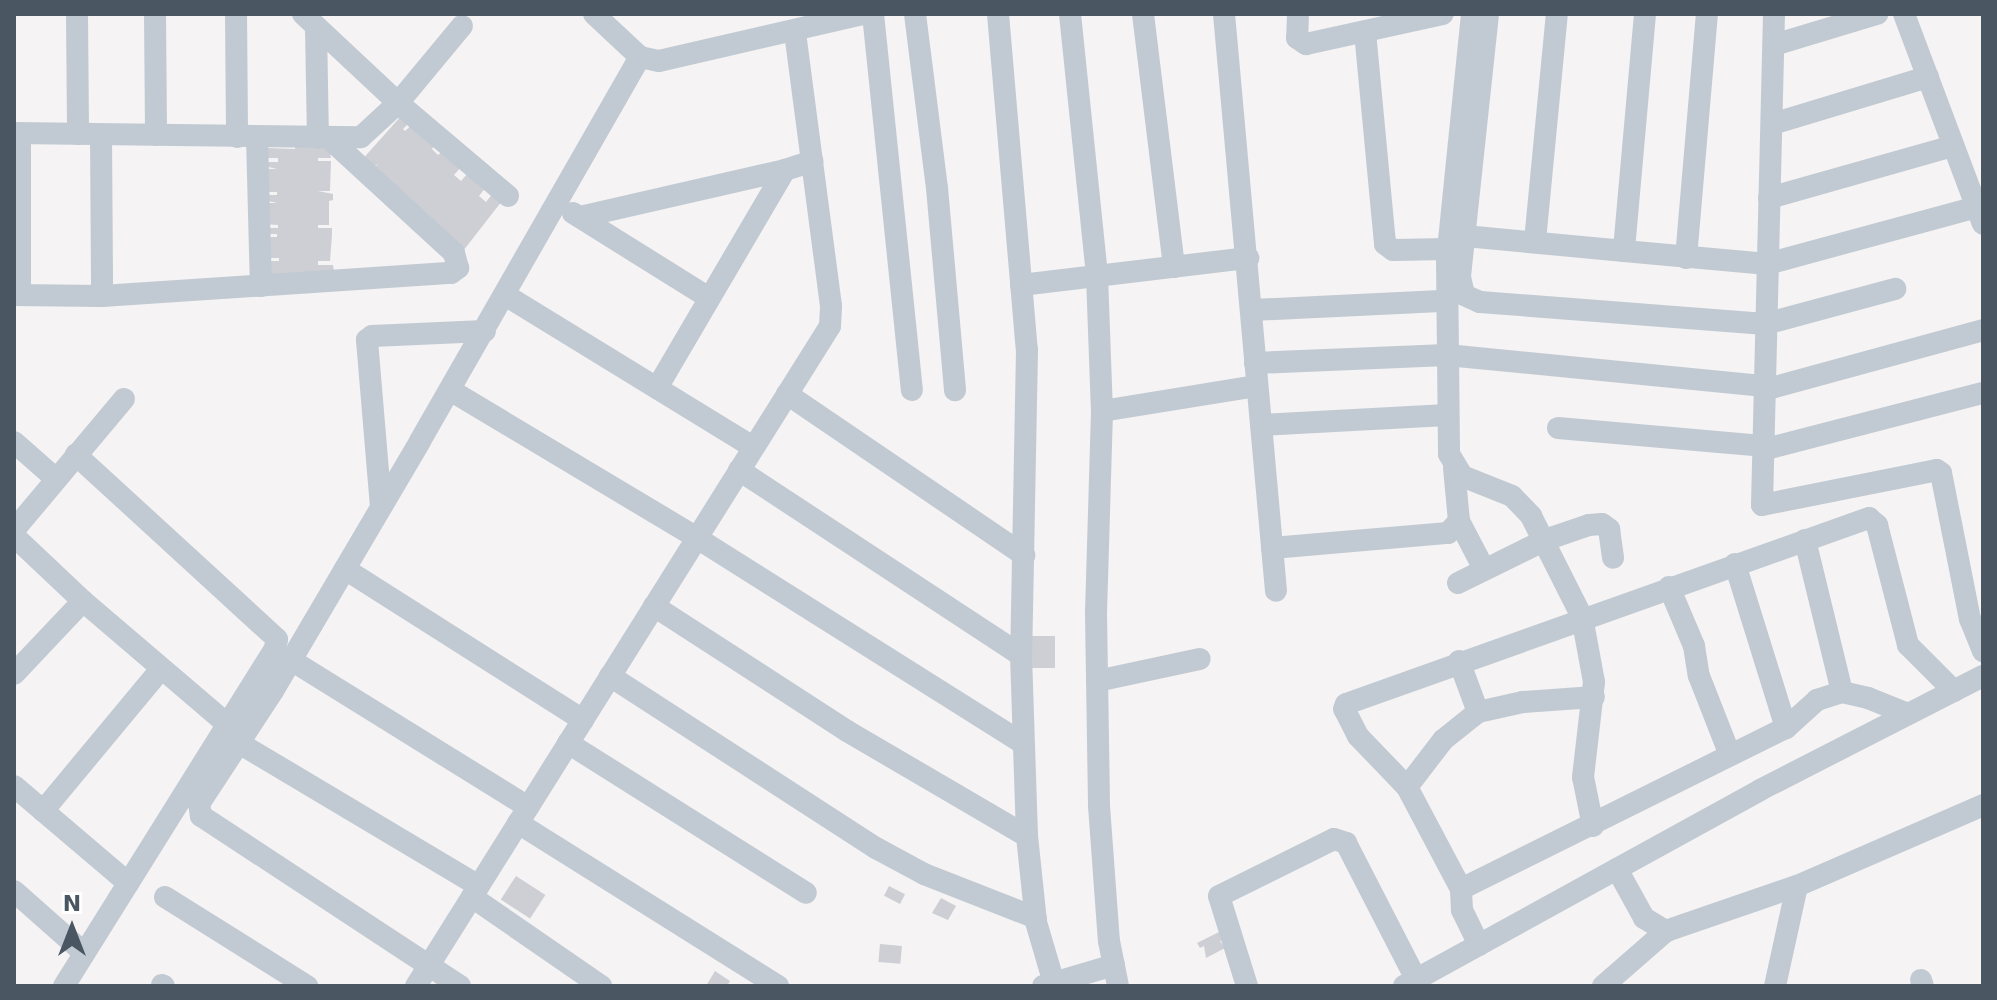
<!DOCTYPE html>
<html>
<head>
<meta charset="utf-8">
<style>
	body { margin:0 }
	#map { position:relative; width:1997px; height:1000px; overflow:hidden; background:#f5f3f3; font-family:"DejaVu Sans",sans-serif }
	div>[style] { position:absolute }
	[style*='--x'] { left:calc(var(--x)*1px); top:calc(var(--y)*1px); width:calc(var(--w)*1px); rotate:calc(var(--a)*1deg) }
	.building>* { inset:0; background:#cdcfd5; transform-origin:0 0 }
	.minor>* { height:22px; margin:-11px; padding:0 11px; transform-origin:11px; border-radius:11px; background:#c1cad2 }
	span { translate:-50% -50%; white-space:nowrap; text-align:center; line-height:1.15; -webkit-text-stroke:6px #fff; paint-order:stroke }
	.frame { position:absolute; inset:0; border:16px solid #4a5661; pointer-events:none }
	.north { position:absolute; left:32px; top:888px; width:80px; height:80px; -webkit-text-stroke:6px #fff; paint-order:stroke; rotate:0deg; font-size:22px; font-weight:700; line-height:32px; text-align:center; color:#4a5661 }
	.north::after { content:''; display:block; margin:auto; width:28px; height:36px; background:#4a5661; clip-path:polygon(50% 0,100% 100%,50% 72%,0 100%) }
</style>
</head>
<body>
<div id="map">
	<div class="building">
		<div style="clip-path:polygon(402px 115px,411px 121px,403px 129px,405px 131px,415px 122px,436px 143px,432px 149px,438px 155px,443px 151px,462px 166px,454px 175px,461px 181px,468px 173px,486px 187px,479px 196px,486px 202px,493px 193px,502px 201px,463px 251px,369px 174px,378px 164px,369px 170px,360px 162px)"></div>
		<div style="clip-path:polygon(295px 145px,329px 147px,331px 158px,318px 158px,318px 161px,331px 161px,330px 191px,318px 191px,333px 194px,333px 200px,329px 201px,329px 225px,318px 225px,318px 228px,332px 228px,332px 235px,330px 261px,318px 261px,318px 265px,333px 265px,334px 271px,265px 275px,265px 261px,279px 261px,279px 258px,265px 258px,266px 237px,277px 237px,277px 234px,264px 234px,264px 228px,278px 228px,278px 225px,264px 224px,265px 203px,277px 203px,264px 200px,264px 195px,277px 195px,277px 192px,264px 192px,264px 169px,277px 169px,264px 166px,264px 162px,278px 162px,278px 158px,266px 158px,267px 148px,295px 149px)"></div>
		<div style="left:1023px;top:636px;width:32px;height:32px"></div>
		<div style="left:516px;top:876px;width:35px;height:28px;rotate:33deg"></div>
		<div style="left:889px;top:886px;width:18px;height:11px;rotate:27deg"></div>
		<div style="clip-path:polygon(941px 898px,956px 906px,948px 920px,932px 913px)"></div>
		<div style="clip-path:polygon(1227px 928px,1231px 936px,1220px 941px,1225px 948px,1206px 958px,1204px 946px,1200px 948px,1197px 943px)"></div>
		<div style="left:880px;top:944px;width:22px;height:18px;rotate:5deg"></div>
		<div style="clip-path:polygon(715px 971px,730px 981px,727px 986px,706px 986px)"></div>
	</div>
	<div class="minor">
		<div style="--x:77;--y:14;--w:120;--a:89.5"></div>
		<div style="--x:155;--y:14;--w:121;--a:89.5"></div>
		<div style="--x:236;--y:14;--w:123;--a:89.5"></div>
		<div style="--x:303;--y:14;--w:130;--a:43.1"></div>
		<div style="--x:398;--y:103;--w:144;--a:40.2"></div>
		<div style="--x:594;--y:14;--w:63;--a:43.1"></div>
		<div style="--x:640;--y:57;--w:19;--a:12"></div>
		<div style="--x:659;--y:61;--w:208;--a:-13"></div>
		<div style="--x:873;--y:14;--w:378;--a:84.1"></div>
		<div style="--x:915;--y:14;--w:175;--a:82.8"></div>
		<div style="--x:937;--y:188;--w:203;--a:84.9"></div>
		<div style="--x:998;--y:14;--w:337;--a:85.1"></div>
		<div style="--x:1027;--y:350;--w:305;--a:91.1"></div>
		<div style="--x:1021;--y:655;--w:181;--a:88.1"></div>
		<div style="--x:1027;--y:836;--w:86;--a:84"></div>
		<div style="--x:1036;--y:922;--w:64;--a:73.6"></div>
		<div style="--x:1070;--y:14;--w:263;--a:84.1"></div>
		<div style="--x:1097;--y:276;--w:135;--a:87.9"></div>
		<div style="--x:1102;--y:411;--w:202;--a:91.7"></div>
		<div style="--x:1096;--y:613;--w:193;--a:89.1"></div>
		<div style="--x:1099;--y:806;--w:135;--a:85.8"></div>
		<div style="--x:1109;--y:941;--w:46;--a:78.7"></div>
		<div style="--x:1143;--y:14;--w:255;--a:83"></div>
		<div style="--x:1224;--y:14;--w:579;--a:84.85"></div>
		<div style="--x:1298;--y:14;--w:24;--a:92"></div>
		<div style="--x:1297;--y:38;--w:11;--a:34"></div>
		<div style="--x:1306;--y:44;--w:140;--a:-12.4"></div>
		<div style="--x:1472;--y:14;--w:246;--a:95.8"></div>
		<div style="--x:1447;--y:259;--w:195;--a:89.4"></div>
		<div style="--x:1449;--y:454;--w:26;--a:59"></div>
		<div style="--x:1462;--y:476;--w:54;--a:21.8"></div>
		<div style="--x:1512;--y:496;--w:28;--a:46"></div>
		<div style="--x:1531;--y:516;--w:113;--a:63.2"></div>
		<div style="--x:1582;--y:617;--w:66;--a:79.5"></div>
		<div style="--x:1594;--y:682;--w:96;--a:96.6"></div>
		<div style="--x:1583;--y:777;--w:50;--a:78.5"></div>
		<div style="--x:1488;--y:14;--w:264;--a:96.1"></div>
		<div style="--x:1460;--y:277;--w:18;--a:77"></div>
		<div style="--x:1464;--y:295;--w:17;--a:24"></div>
		<div style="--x:1480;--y:302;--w:286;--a:4.4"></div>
		<div style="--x:1765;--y:324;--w:135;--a:-15.1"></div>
		<div style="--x:1645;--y:14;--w:238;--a:95.1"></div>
		<div style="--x:1624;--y:251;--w:144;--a:5.2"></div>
		<div style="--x:1767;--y:264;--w:218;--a:-15.2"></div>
		<div style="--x:1774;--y:14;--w:491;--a:91.4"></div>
		<div style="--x:1762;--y:505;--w:178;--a:-11.3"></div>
		<div style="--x:1937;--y:470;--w:5;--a:37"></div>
		<div style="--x:1941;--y:473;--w:149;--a:78.8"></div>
		<div style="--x:1970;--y:619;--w:35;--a:68"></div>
		<div style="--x:1904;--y:14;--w:224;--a:69.4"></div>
		<div style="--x:316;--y:27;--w:111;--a:89"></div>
		<div style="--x:1365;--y:32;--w:213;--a:84.6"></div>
		<div style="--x:1385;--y:244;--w:10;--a:37"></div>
		<div style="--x:1393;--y:250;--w:55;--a:-1"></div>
		<div style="--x:1774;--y:45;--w:108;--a:-16.8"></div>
		<div style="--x:1772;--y:124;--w:163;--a:-16.8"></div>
		<div style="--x:14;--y:133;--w:347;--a:0.7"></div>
		<div style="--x:361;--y:137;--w:50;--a:-42.6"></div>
		<div style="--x:398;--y:103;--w:100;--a:-50.3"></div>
		<div style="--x:20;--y:134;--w:161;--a:90"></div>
		<div style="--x:101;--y:135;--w:161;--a:89.6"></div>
		<div style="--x:257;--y:137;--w:149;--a:88.5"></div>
		<div style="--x:1769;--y:198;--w:191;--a:-15.8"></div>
		<div style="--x:573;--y:213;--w:160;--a:32"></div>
		<div style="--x:580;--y:217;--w:210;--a:-12.9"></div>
		<div style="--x:1465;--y:236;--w:160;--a:5.4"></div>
		<div style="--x:1535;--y:241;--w:228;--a:-84.5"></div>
		<div style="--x:1686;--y:258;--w:245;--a:-85.1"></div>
		<div style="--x:1021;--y:285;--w:229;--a:-6.8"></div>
		<div style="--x:14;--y:295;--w:88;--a:0.7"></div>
		<div style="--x:102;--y:296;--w:350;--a:-3.8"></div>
		<div style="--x:451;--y:273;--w:9;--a:-36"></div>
		<div style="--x:458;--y:268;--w:16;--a:-105"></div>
		<div style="--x:454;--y:253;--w:168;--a:-137.4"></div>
		<div style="--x:505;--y:295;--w:291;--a:31.5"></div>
		<div style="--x:1252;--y:310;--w:194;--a:-2.7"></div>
		<div style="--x:1255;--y:363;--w:192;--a:-2.4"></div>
		<div style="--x:1447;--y:355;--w:319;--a:5.6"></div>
		<div style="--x:657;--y:388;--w:253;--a:-59.6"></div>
		<div style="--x:785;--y:170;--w:29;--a:-18"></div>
		<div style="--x:450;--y:390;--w:288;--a:30.9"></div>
		<div style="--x:697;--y:538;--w:385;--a:32.2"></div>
		<div style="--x:1764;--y:390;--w:227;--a:-15.3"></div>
		<div style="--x:787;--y:394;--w:287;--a:34.2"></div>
		<div style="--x:1102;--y:411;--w:157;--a:-9.2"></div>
		<div style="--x:1261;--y:425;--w:186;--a:-3.1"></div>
		<div style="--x:1558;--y:428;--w:205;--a:5"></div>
		<div style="--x:14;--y:442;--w:56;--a:41.4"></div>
		<div style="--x:1762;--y:450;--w:228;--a:-14.5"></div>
		<div style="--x:739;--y:470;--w:337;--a:33.3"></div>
		<div style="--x:381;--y:507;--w:168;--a:-94.8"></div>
		<div style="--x:367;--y:340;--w:6;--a:-39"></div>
		<div style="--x:372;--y:336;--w:113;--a:-2.5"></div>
		<div style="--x:1459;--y:521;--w:54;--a:62.5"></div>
		<div style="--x:14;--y:530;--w:171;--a:-50"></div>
		<div style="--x:14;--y:536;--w:95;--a:43.3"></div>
		<div style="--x:83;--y:601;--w:100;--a:133.4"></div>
		<div style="--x:1805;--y:540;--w:156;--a:76.3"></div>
		<div style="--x:1272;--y:548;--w:177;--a:-4.9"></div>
		<div style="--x:1448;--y:533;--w:16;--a:-47"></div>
		<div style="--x:1459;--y:521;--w:53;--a:-95.4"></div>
		<div style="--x:1735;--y:564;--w:172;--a:72.7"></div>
		<div style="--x:345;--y:569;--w:282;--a:32.4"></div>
		<div style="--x:1458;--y:583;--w:97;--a:-26.3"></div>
		<div style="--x:1545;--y:540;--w:46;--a:-18.8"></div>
		<div style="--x:1589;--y:525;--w:13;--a:-4"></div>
		<div style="--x:1602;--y:524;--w:9;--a:36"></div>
		<div style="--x:1609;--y:529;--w:29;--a:82"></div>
		<div style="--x:1669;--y:587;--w:64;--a:67"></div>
		<div style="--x:1694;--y:646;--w:30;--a:81"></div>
		<div style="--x:1699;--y:676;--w:85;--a:68.6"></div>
		<div style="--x:83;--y:601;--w:188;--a:40.5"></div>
		<div style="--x:654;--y:606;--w:230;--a:32.9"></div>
		<div style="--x:847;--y:731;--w:208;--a:30.3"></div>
		<div style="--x:291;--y:660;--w:279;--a:31.8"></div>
		<div style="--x:1459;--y:661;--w:54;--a:69.6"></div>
		<div style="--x:610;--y:676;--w:317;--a:32.9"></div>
		<div style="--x:876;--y:848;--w:55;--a:28.4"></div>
		<div style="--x:924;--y:874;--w:120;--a:21.4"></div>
		<div style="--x:1097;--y:681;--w:105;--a:-12.1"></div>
		<div style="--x:239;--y:743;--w:279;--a:30.8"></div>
		<div style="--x:568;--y:743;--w:281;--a:32.2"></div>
		<div style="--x:14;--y:786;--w:150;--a:40.4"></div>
		<div style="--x:1407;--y:787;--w:59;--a:-52.5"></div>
		<div style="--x:1443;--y:740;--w:45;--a:-38.7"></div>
		<div style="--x:1478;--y:712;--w:46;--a:-12.5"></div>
		<div style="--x:1523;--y:702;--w:71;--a:-4"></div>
		<div style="--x:43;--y:811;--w:183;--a:-50.3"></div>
		<div style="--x:518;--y:823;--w:307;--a:32.1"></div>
		<div style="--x:1617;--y:869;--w:56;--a:61.1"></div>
		<div style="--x:1644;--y:918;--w:26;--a:31"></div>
		<div style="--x:1666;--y:931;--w:139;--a:-19"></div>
		<div style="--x:1461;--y:889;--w:363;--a:-26.4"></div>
		<div style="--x:1786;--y:728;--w:42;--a:-42.1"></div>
		<div style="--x:1817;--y:700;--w:26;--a:-18"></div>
		<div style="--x:1842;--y:692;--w:27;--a:13"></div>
		<div style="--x:1868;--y:698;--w:43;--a:21.8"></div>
		<div style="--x:14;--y:891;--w:94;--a:41.5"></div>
		<div style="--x:165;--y:897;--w:168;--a:32.1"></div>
		<div style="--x:472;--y:897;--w:157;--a:34.6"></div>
		<div style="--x:1479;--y:945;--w:39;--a:-116"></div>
		<div style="--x:1462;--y:910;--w:21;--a:-93"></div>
		<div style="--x:1461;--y:889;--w:115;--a:-117.9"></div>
		<div style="--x:1407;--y:787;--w:71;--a:-133.9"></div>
		<div style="--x:1358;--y:736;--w:30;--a:-117"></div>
		<div style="--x:1344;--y:709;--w:5;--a:-68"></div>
		<div style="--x:1346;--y:704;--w:555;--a:-19.58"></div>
		<div style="--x:1869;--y:518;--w:11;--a:41"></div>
		<div style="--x:1877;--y:525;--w:124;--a:75.5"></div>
		<div style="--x:1908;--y:645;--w:65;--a:45"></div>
		<div style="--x:1921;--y:980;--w:6;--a:72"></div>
		<div style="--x:162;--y:985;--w:2;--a:27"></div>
		<div style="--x:64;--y:986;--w:398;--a:-58"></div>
		<div style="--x:275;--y:648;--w:9;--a:-77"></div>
		<div style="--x:277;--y:639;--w:273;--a:-137.5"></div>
		<div style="--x:416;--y:986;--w:779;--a:-57.9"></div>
		<div style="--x:830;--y:326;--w:20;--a:-87"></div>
		<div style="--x:831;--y:306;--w:277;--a:-97.5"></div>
		<div style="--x:460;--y:986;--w:310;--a:-146.7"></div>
		<div style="--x:201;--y:816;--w:12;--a:-99"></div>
		<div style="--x:199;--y:804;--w:135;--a:-56.8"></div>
		<div style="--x:273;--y:691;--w:290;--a:-59.5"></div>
		<div style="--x:420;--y:441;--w:443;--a:-60.2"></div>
		<div style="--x:1043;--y:986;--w:74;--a:-16.5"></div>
		<div style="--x:1247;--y:986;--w:94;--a:-107.3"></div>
		<div style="--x:1219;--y:896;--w:128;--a:-26.4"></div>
		<div style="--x:1334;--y:839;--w:13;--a:18"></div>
		<div style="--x:1346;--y:843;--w:153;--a:62.8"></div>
		<div style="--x:1404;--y:986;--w:406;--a:-28.8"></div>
		<div style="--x:1760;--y:790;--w:250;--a:-27.1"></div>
		<div style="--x:1603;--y:986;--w:84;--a:-41.1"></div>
		<div style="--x:1775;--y:986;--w:102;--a:-77.6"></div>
		<div style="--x:1797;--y:886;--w:203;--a:-23.5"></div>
	</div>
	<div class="frame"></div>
	<div class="north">N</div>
</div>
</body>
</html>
